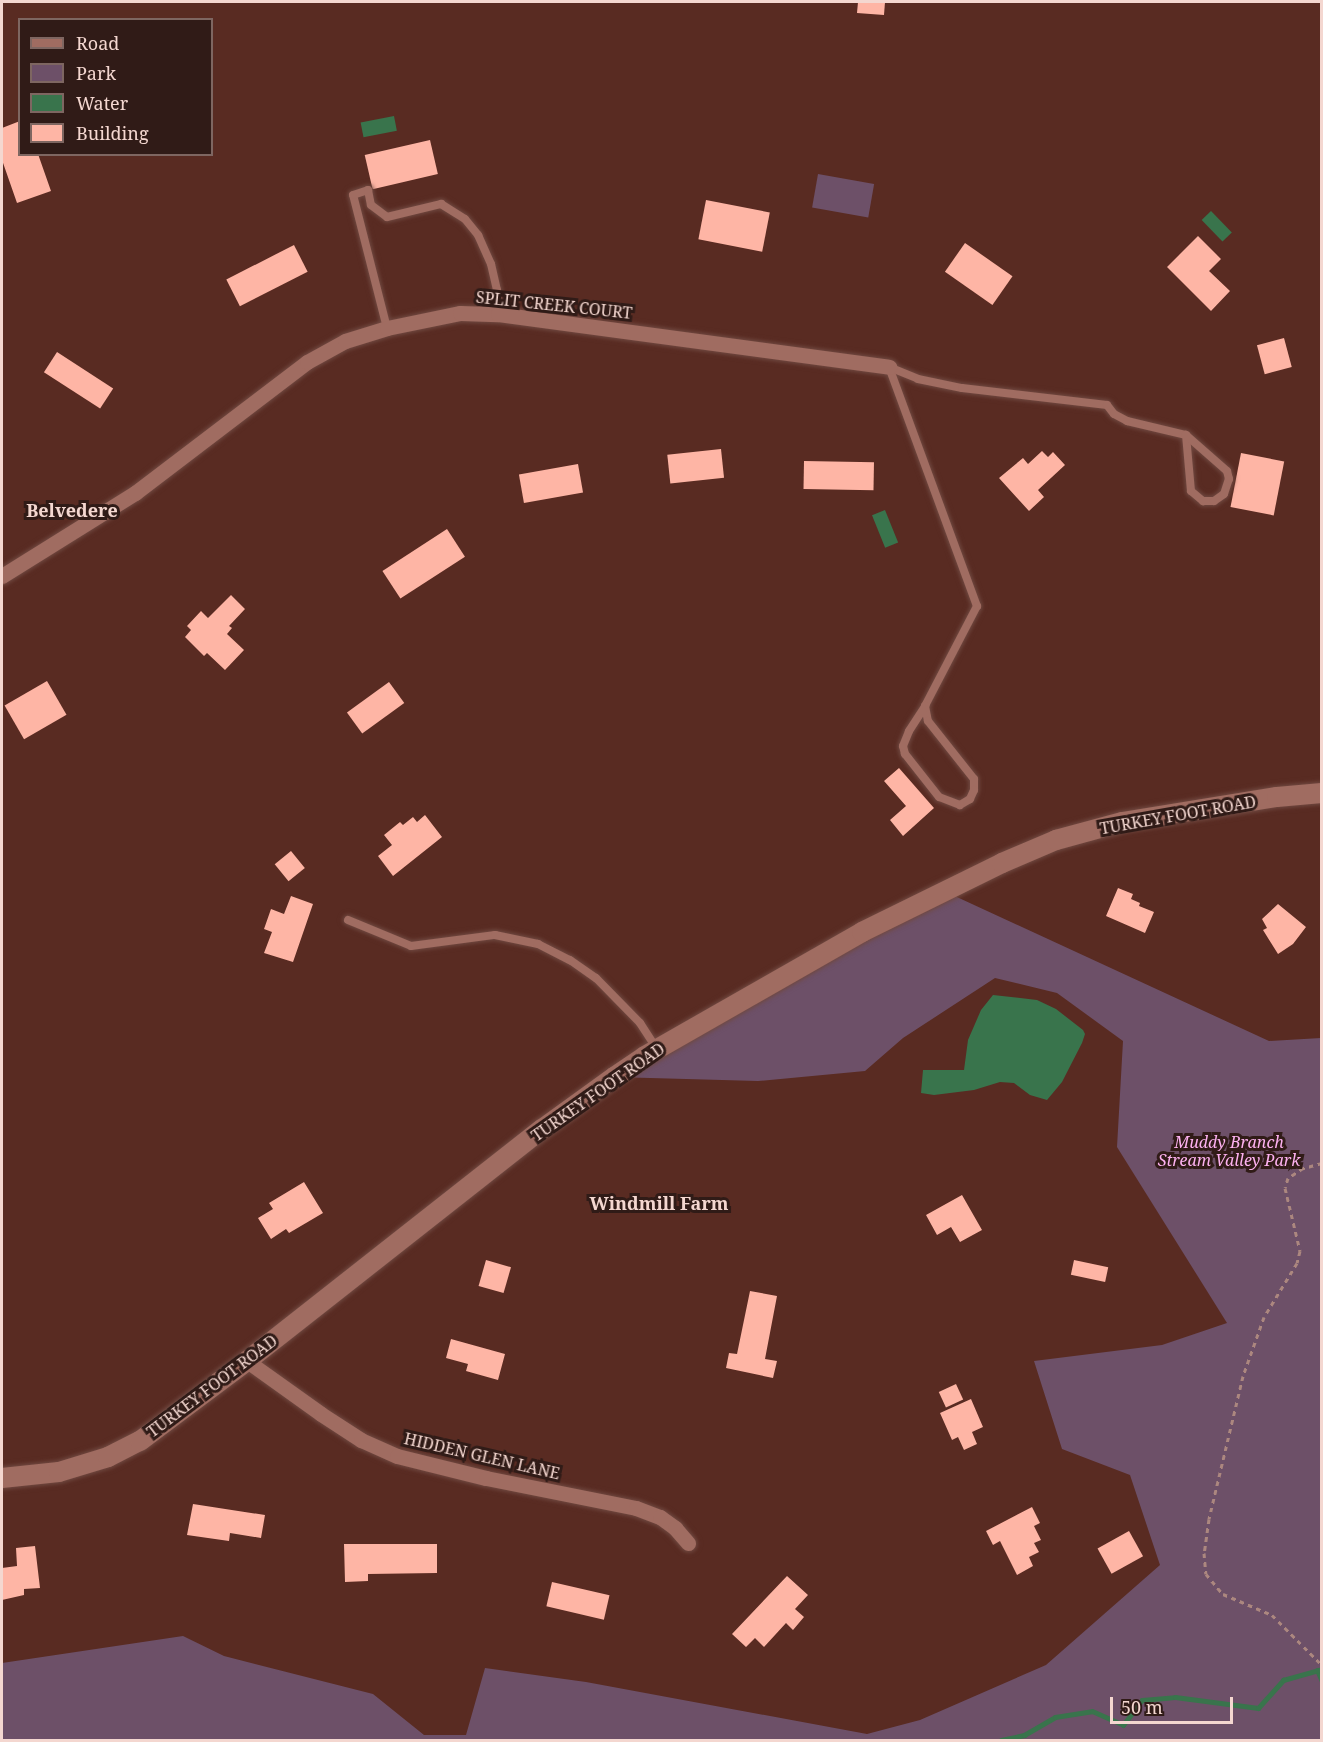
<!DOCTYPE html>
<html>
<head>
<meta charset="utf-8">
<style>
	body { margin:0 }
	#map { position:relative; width:1323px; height:1742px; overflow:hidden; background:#592b22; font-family:"Noto Serif",serif }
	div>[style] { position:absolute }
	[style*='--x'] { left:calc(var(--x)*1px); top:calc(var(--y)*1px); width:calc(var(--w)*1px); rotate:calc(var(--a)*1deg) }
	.green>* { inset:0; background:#6d5068; transform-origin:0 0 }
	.water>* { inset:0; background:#39744c; transform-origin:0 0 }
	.stream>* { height:5px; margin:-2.5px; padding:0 2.5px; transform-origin:2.5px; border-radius:2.5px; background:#39744c }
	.building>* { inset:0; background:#feb5a5; transform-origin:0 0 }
	.path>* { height:3px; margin-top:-1.5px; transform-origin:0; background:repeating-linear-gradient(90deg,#ac877f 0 4.5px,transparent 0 9px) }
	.roads { filter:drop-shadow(0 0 2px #704941) drop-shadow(0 0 2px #704941) }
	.service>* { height:8px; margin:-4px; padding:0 4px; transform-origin:4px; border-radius:4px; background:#a06c61 }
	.minor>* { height:15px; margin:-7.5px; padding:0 7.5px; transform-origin:7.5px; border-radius:7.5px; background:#a06c61 }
	.tertiary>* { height:20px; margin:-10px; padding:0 10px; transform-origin:10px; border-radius:10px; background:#a06c61 }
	span { translate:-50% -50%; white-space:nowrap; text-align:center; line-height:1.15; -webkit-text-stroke:6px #301b17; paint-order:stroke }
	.street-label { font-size:16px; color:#f4d7d0 }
	.park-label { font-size:16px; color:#fdb1f0; font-style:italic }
	.neighbourhood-label { font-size:18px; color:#f4d7d0; font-weight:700 }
	.frame { position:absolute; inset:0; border:3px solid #f4d7d0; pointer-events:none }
	.legend { position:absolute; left:18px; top:18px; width:195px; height:138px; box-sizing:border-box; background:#301b17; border:2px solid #7e6661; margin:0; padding:8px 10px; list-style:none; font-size:18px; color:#f4d7d0 }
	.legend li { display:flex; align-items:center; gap:12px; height:30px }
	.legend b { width:30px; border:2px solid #7e6661 }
	.scale { position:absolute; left:1110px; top:1697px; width:123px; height:27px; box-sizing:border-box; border:3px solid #f4d7d0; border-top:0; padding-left:8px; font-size:18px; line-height:21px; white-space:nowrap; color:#f4d7d0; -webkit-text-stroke:4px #301b17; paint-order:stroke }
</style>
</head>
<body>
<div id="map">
	<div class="green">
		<div style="left:818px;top:174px;width:57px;height:34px;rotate:10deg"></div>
		<div style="clip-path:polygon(946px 892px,1269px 1041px,1321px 1038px,1321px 1740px,2px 1740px,2px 1663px,183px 1636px,224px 1656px,373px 1694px,424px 1735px,466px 1735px,485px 1668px,586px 1682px,867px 1734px,920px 1720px,1046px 1665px,1160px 1565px,1130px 1475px,1062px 1449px,1034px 1361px,1162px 1345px,1227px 1323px,1117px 1147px,1123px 1041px,1057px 993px,995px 978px,903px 1038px,865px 1071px,758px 1081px,614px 1077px)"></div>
	</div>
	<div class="water">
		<div style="left:394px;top:116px;width:15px;height:34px;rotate:79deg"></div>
		<div style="left:1211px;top:211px;width:30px;height:13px;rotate:46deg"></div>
		<div style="left:885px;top:510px;width:35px;height:14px;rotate:68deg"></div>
		<div style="clip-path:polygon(993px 995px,1037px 1000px,1056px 1009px,1083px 1030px,1085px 1034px,1082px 1043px,1062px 1082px,1047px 1100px,1030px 1095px,1014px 1083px,1000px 1082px,974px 1090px,934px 1095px,921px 1093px,923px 1070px,964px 1070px,968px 1040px,981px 1010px)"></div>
	</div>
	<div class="stream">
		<div style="--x:1317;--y:1670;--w:12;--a:66"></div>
		<div style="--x:1001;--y:1740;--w:24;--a:-12"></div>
		<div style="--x:1024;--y:1735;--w:36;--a:-30"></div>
		<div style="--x:1055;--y:1717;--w:37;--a:-9"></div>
		<div style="--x:1092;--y:1711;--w:34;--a:24"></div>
		<div style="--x:1123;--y:1725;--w:31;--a:-53"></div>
		<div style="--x:1142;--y:1700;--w:33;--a:-5"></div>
		<div style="--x:1175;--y:1697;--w:84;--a:7.5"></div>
		<div style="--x:1258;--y:1708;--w:38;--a:-48"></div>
		<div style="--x:1283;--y:1680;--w:41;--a:-15.8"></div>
	</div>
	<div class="building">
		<div style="clip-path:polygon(858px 2px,885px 2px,884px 15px,857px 13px)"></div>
		<div style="clip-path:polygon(20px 121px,20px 154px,38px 154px,51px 191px,17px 203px,2px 160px,2px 128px)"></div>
		<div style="left:430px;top:140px;width:35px;height:67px;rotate:77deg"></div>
		<div style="left:706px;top:200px;width:65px;height:40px;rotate:11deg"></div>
		<div style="clip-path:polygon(1198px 236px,1221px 259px,1209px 271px,1230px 291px,1211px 311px,1167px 267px)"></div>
		<div style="left:965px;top:243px;width:58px;height:35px;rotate:35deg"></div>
		<div style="left:294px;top:245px;width:30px;height:76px;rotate:63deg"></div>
		<div style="left:1284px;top:338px;width:30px;height:28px;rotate:75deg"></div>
		<div style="left:57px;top:352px;width:67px;height:24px;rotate:33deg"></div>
		<div style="left:721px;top:449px;width:29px;height:54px;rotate:84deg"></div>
		<div style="clip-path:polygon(1042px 451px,1048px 457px,1053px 452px,1065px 465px,1038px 490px,1044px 497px,1029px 511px,999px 478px,1023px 458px,1028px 464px)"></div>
		<div style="left:1241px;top:453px;width:44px;height:55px;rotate:11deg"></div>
		<div style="left:804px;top:461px;width:70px;height:28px;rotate:1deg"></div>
		<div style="left:578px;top:464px;width:29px;height:60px;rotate:80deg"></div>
		<div style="left:447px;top:529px;width:33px;height:77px;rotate:57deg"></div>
		<div style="clip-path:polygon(231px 595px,245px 609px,229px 626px,232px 628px,227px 634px,244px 650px,225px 670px,207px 653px,204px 656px,185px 637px,191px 630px,187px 626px,201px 611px,208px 618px)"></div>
		<div style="left:47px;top:681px;width:39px;height:49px;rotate:60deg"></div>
		<div style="left:389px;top:682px;width:26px;height:52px;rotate:54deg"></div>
		<div style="clip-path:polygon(899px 768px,934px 808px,903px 836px,890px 820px,906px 806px,884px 781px)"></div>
		<div style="clip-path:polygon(425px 815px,442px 837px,393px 876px,378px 856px,392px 845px,384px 835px,400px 822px,403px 825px,413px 817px,417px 822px)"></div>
		<div style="left:291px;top:851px;width:22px;height:21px;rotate:51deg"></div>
		<div style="clip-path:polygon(1118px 888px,1133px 894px,1131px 899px,1140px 903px,1139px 906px,1154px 912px,1145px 933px,1106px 916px)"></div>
		<div style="clip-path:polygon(291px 896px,313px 904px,293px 962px,264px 953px,272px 932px,264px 929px,271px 909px,284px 914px)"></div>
		<div style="clip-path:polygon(1278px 904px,1306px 927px,1293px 944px,1278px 954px,1263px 930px,1267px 928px,1262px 919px)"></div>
		<div style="clip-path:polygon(304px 1182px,323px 1213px,289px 1233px,286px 1229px,271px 1239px,258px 1218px,273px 1209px,269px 1203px)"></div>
		<div style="clip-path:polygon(962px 1195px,982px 1230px,960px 1242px,951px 1227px,937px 1235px,926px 1215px)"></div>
		<div style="left:486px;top:1260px;width:26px;height:27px;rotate:16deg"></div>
		<div style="left:1074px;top:1260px;width:35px;height:15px;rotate:12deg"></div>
		<div style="clip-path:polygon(750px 1291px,777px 1296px,765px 1359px,777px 1361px,773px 1378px,726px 1368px,729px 1353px,737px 1354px)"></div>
		<div style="clip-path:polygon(451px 1339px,505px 1354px,498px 1380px,466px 1371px,468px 1364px,446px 1358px)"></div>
		<div style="left:956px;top:1384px;width:17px;height:19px;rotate:65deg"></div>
		<div style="clip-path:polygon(971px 1399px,983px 1427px,972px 1432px,977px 1444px,964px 1450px,958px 1437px,952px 1440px,940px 1413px)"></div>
		<div style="clip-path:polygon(193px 1504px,265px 1515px,261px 1538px,230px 1533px,229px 1541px,187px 1535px)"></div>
		<div style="clip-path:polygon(1032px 1507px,1040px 1523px,1034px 1526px,1041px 1540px,1034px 1543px,1039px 1552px,1029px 1557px,1033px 1566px,1017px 1575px,1000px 1541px,993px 1545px,986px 1531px)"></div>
		<div style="left:1129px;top:1531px;width:29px;height:36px;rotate:61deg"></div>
		<div style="clip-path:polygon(344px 1544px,437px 1544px,437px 1573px,368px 1574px,368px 1581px,345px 1582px)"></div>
		<div style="clip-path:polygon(35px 1546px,40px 1588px,24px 1589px,24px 1595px,2px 1600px,2px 1568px,17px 1566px,16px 1548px)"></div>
		<div style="clip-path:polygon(787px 1576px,808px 1595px,795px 1609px,804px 1617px,793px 1630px,786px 1623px,764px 1647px,755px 1638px,746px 1647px,732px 1634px)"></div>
		<div style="left:552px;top:1582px;width:59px;height:25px;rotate:13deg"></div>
	</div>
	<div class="path">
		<div style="--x:1322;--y:1163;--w:20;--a:165"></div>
		<div style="--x:1303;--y:1168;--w:18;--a:146"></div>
		<div style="--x:1288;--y:1178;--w:10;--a:107"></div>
		<div style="--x:1285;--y:1188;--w:65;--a:76.6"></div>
		<div style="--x:1300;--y:1251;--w:12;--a:104"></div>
		<div style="--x:1297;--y:1263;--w:63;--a:121.4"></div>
		<div style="--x:1264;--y:1317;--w:63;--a:109.6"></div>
		<div style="--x:1243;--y:1376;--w:147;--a:103.4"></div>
		<div style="--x:1209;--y:1519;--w:34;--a:98"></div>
		<div style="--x:1204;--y:1553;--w:21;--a:85"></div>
		<div style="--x:1206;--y:1574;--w:26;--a:50"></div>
		<div style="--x:1223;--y:1594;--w:53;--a:23.2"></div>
		<div style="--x:1272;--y:1615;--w:71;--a:45"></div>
	</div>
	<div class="roads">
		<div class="service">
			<div style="--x:387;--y:328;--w:137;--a:-104.3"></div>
			<div style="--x:353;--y:195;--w:16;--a:-18"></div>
			<div style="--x:368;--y:190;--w:15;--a:79"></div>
			<div style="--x:371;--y:205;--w:20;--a:37"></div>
			<div style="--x:387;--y:217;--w:56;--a:-13.5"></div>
			<div style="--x:441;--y:204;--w:28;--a:32"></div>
			<div style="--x:465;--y:219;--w:21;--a:51"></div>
			<div style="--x:478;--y:235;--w:32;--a:66"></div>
			<div style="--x:491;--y:264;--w:27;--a:77"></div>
			<div style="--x:497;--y:290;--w:24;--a:88"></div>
			<div style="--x:889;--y:367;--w:255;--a:69.8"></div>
			<div style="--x:977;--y:606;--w:113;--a:117.5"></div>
			<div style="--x:925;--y:706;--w:15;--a:79"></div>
			<div style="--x:928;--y:721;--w:74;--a:51.6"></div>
			<div style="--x:974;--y:779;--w:11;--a:90"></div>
			<div style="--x:974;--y:790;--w:10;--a:114"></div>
			<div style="--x:970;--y:799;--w:12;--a:149"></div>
			<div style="--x:960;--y:805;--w:22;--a:-159"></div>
			<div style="--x:939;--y:797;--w:55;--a:-128.3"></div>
			<div style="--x:905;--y:754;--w:8;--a:-104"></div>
			<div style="--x:903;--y:746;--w:16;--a:-68"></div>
			<div style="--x:909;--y:731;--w:30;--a:-57"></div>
			<div style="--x:889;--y:367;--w:31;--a:22"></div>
			<div style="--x:918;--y:379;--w:45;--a:11.6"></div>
			<div style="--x:962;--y:388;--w:146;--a:6.7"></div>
			<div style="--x:1107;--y:405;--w:11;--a:52"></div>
			<div style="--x:1114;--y:414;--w:15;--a:28"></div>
			<div style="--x:1127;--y:421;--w:61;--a:13.3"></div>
			<div style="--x:1186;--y:435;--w:56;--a:84.9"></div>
			<div style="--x:1191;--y:491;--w:16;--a:40"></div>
			<div style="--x:1203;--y:501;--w:11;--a:0"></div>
			<div style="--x:1214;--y:501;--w:12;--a:-35"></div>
			<div style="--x:1224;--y:494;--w:16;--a:-72"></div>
			<div style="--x:1229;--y:479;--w:8;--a:-104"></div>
			<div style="--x:1227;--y:471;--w:55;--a:-138.7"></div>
			<div style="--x:348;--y:920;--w:68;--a:22.4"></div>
			<div style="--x:411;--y:946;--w:85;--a:-7.5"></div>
			<div style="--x:495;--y:935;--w:44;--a:11.8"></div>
			<div style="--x:538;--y:944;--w:36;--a:27"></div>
			<div style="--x:570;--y:960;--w:32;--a:35"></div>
			<div style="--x:596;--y:978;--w:63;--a:45.6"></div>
			<div style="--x:640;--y:1023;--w:30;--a:57"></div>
		</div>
		<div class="minor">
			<div style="--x:2;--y:576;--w:157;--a:-32"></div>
			<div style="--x:135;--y:493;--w:216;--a:-37.3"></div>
			<div style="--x:307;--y:362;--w:43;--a:-28.9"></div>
			<div style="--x:345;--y:341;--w:44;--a:-17.2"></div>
			<div style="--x:387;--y:328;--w:75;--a:-11.6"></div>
			<div style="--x:460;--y:313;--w:38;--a:2"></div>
			<div style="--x:498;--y:314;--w:395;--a:7.7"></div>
			<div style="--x:247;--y:1361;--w:91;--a:35.6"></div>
			<div style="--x:321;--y:1414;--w:48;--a:33"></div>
			<div style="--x:361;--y:1440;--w:39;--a:24"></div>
			<div style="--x:397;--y:1456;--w:92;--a:13.9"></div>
			<div style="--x:486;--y:1478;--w:153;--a:11.3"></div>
			<div style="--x:636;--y:1508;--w:26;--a:21"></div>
			<div style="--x:660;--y:1517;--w:19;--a:36"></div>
			<div style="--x:675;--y:1528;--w:20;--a:49"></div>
		</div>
		<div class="tertiary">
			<div style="--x:2;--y:1478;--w:57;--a:-6"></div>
			<div style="--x:59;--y:1472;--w:51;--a:-17"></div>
			<div style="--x:108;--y:1457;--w:36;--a:-27"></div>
			<div style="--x:140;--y:1441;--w:134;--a:-36.8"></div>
			<div style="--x:247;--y:1361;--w:375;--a:-38.2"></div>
			<div style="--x:542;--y:1129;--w:89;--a:-35.8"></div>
			<div style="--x:614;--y:1077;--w:37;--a:-34"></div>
			<div style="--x:645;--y:1056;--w:250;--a:-29.7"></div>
			<div style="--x:862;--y:932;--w:156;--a:-26.2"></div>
			<div style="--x:1002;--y:863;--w:59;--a:-23.1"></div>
			<div style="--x:1056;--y:840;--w:68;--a:-15.3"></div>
			<div style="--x:1122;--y:822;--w:157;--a:-9.2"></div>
			<div style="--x:1277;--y:797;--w:45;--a:-5.1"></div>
		</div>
	</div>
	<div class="street-label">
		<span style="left:554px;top:305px;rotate:6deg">SPLIT CREEK COURT</span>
		<span style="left:1178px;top:815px;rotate:-10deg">TURKEY FOOT ROAD</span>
		<span style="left:598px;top:1092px;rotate:-35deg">TURKEY FOOT ROAD</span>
		<span style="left:212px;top:1386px;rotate:-37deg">TURKEY FOOT ROAD</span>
		<span style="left:482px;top:1456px;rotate:13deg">HIDDEN GLEN LANE</span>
	</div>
	<div class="park-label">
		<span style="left:1229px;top:1151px">Muddy Branch<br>Stream Valley Park</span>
	</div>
	<div class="neighbourhood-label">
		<span style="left:72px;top:510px">Belvedere</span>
		<span style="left:659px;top:1203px">Windmill Farm</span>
	</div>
	<div class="frame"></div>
	<ul class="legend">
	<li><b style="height:8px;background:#a06c61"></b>Road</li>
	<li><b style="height:16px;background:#6d5068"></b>Park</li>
	<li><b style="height:16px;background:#39744c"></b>Water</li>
	<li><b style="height:16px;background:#feb5a5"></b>Building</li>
	</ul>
	<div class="scale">50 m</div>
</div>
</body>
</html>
